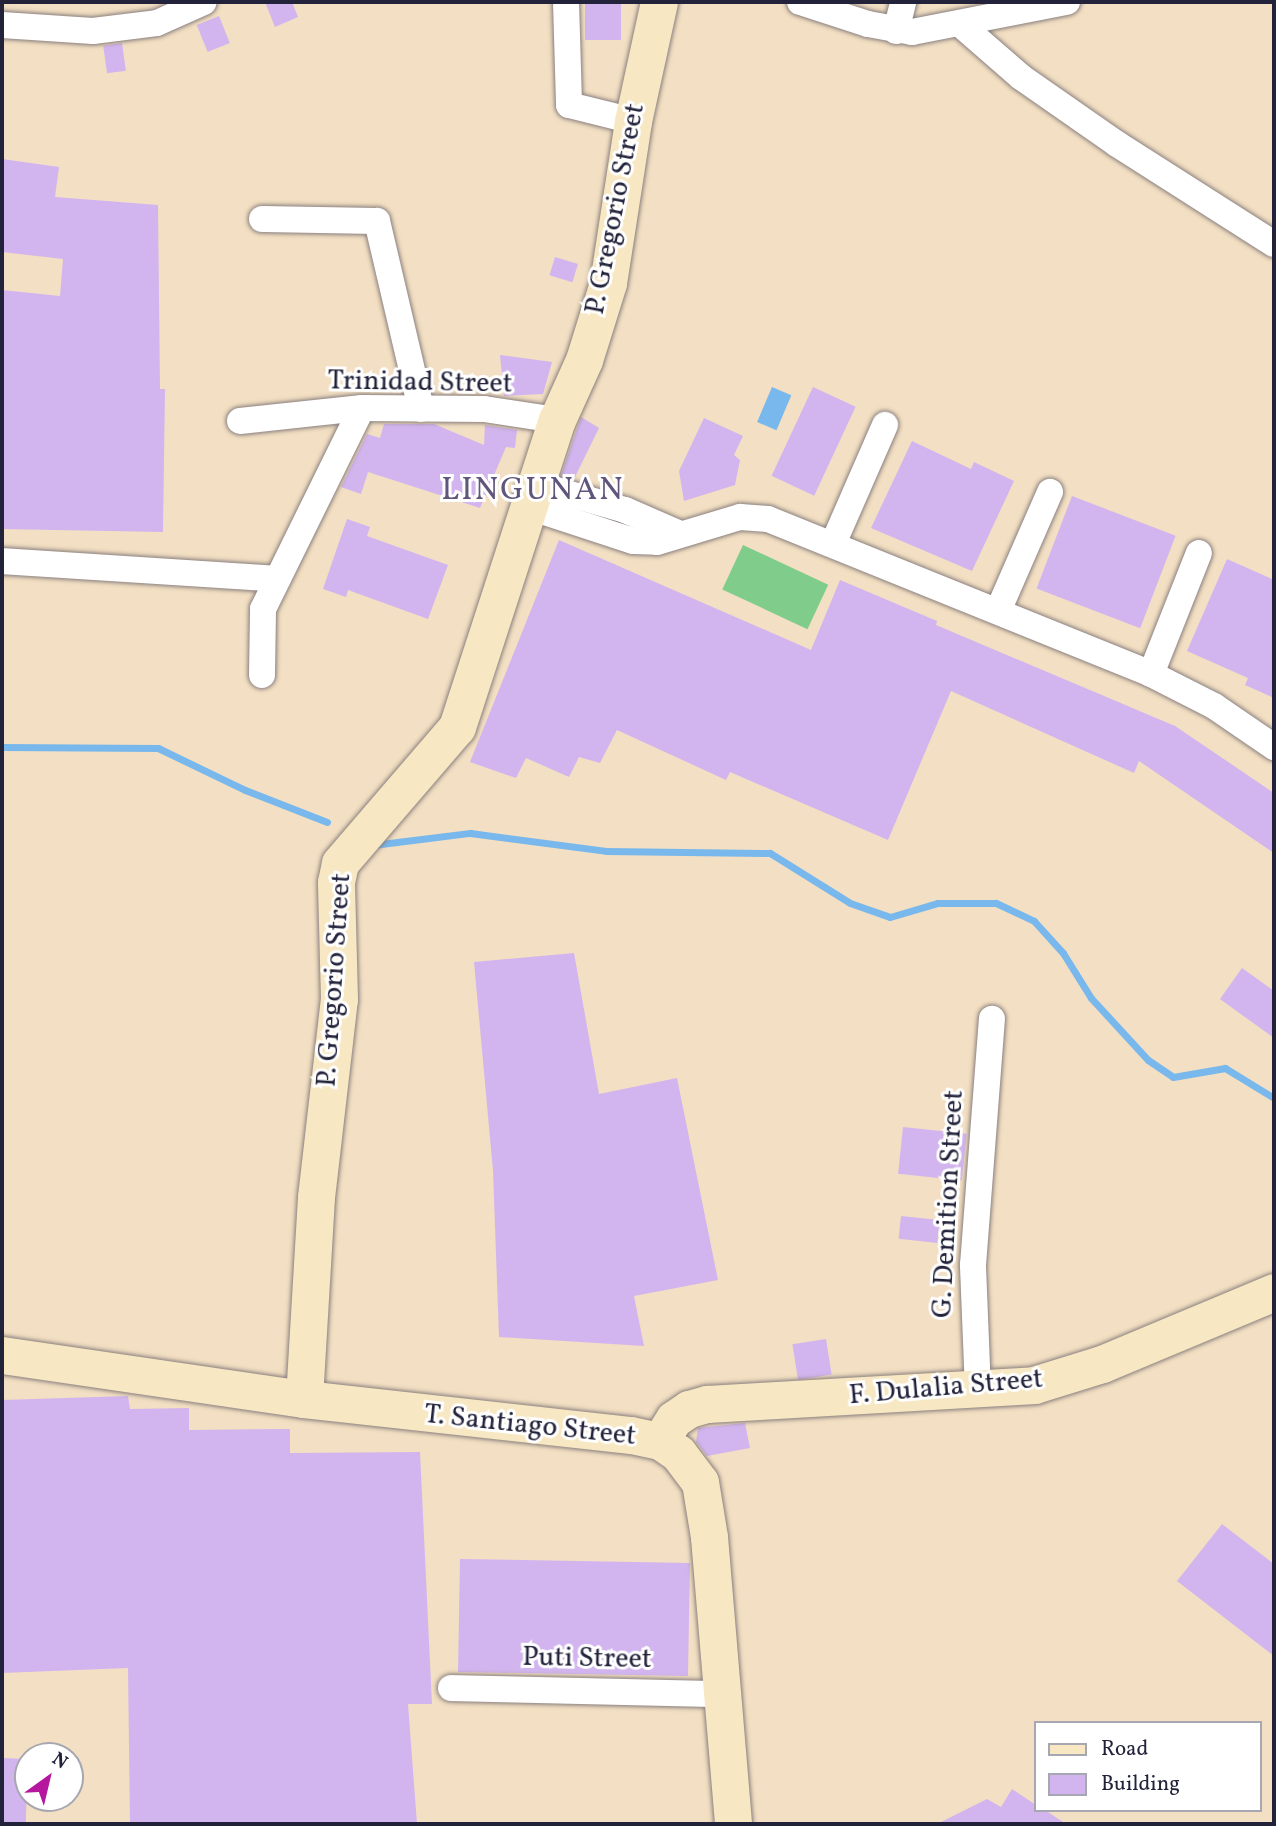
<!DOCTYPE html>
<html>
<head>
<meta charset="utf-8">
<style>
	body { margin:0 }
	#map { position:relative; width:1276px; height:1826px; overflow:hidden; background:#f3dfc3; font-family:Vollkorn,serif }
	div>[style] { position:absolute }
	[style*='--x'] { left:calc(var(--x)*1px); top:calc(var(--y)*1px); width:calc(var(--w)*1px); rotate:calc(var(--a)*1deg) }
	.green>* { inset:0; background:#7fcc8b; transform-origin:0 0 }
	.water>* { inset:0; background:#78b8ec; transform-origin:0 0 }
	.stream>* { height:7px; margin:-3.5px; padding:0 3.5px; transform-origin:3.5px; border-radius:3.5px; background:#78b8ec }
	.building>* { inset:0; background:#d2b5ef; transform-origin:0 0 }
	.roads { filter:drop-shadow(0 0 2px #8a807f) drop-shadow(0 0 2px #8a807f) }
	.street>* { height:26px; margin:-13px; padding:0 13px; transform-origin:13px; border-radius:13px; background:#fff }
	.secondary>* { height:37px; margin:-18.5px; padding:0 18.5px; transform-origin:18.5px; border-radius:18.5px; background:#f7e8c3 }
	span { translate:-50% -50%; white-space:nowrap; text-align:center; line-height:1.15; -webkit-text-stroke:6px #fff; paint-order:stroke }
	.street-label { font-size:28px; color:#22223b }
	.quarter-label { font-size:32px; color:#60557a; letter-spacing:2px }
	.frame { position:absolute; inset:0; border:4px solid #22223b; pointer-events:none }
	.legend { position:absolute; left:1034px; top:1721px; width:228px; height:91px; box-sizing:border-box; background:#fff; border:2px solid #a7a7b1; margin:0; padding:9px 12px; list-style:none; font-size:21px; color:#22223b }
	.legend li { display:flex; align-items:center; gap:14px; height:35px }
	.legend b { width:35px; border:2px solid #a7a7b1 }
	.north { position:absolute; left:14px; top:1742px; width:70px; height:70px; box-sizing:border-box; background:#fff; border:2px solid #a7a7b1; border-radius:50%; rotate:34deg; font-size:19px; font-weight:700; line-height:28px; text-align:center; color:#22223b }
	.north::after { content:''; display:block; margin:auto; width:24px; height:32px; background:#b5179e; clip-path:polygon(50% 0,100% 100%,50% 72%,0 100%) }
</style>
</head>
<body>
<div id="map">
	<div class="green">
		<div style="left:743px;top:545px;width:94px;height:49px;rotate:25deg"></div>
	</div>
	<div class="water">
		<div style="left:772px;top:387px;width:21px;height:38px;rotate:23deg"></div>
	</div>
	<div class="stream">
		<div style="--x:2;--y:747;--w:156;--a:0.4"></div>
		<div style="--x:158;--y:748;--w:97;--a:25.8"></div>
		<div style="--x:245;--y:790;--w:88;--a:21.3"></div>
		<div style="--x:373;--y:845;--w:98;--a:-7.1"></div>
		<div style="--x:470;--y:833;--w:137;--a:7.5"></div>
		<div style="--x:606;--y:851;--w:164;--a:0.7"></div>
		<div style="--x:770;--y:853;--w:94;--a:32"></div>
		<div style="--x:850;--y:903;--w:42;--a:19.3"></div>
		<div style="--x:890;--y:917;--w:50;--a:-16.3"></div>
		<div style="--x:938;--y:903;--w:58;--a:0"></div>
		<div style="--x:996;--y:903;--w:42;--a:25.3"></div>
		<div style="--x:1034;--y:921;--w:43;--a:47.8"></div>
		<div style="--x:1063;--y:953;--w:53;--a:58.1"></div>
		<div style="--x:1091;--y:998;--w:84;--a:47.4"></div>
		<div style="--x:1148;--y:1060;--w:30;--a:34"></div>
		<div style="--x:1173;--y:1077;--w:53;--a:-9.8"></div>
		<div style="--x:1225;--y:1068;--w:57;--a:31.5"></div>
	</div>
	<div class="building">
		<div style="clip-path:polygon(265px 2px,292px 2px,298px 17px,275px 27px)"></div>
		<div style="left:585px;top:2px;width:36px;height:38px"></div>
		<div style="left:219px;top:16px;width:29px;height:24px;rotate:68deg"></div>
		<div style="left:122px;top:43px;width:28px;height:19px;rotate:82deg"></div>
		<div style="clip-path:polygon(2px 159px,59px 167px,55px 197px,158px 205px,160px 389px,165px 389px,163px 532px,2px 529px,2px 290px,60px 296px,63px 259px,2px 252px)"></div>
		<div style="left:555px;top:257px;width:24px;height:19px;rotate:17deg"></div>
		<div style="clip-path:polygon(500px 355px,552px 362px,543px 394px,504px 396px)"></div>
		<div style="left:813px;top:387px;width:47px;height:98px;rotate:25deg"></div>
		<div style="clip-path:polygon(581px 417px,599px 428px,574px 479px,561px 475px)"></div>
		<div style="clip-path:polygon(704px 418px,743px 436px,734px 455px,740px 460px,735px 485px,684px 501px,679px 471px)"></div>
		<div style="clip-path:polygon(384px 424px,434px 424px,484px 445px,485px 425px,517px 430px,515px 448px,506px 447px,480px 508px,368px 472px,361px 494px,341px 487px,367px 434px,380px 438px)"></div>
		<div style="clip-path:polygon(912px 441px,971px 469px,974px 462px,1014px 481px,972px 571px,871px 528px)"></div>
		<div style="left:1072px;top:496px;width:111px;height:99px;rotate:21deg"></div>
		<div style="clip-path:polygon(347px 519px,370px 527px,367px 536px,448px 565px,428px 619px,348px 590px,346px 597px,323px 589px)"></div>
		<div style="clip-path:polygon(559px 540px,811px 650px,840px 580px,937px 621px,936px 625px,1175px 726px,1274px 793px,1274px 853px,1139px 761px,1134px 773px,951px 691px,888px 840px,730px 772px,726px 780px,617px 730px,600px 763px,579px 757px,569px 777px,526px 758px,516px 778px,470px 762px)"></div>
		<div style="clip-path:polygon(1227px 559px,1274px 580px,1274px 698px,1245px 685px,1248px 678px,1187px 651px)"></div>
		<div style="clip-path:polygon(574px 953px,599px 1094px,677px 1078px,718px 1280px,634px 1296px,644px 1346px,499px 1337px,493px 1171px,474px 962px)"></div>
		<div style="clip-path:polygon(1242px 968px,1274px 991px,1274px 1038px,1220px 999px)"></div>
		<div style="left:903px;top:1127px;width:64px;height:47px;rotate:6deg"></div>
		<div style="left:901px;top:1216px;width:39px;height:23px;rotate:6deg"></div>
		<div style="left:826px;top:1339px;width:36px;height:34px;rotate:81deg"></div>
		<div style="clip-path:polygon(128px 1396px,130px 1409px,189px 1408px,189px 1430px,290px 1429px,290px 1453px,420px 1452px,432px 1704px,408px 1704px,417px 1824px,130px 1824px,128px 1668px,2px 1673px,2px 1400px)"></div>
		<div style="clip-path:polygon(745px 1423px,750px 1448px,707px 1456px,696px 1442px,698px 1428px)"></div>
		<div style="clip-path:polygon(1222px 1524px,1274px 1564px,1274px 1656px,1177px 1581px)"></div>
		<div style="left:460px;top:1559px;width:230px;height:113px;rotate:1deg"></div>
		<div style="left:2px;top:1758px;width:26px;height:66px;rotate:2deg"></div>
		<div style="clip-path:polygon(1012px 1789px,1036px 1805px,1036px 1810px,1045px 1810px,1066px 1824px,937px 1824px,987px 1799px,1001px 1807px)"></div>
	</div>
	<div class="roads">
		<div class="street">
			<div style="--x:566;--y:2;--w:103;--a:88.3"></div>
			<div style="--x:569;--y:105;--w:66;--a:14"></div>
			<div style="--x:800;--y:2;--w:71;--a:17.9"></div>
			<div style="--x:868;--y:24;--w:45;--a:10.3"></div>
			<div style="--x:912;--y:32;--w:158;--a:-11"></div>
			<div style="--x:960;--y:24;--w:81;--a:41"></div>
			<div style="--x:1021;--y:77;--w:117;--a:34.9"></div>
			<div style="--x:1117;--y:144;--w:186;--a:32.5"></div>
			<div style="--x:2;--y:25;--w:91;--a:3.8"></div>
			<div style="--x:93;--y:31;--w:64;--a:-7.1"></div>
			<div style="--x:157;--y:23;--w:51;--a:-24.1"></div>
			<div style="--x:896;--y:31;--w:30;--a:-76"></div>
			<div style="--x:262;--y:219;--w:115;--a:1"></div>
			<div style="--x:377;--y:221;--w:193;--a:76.8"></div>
			<div style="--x:240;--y:421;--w:123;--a:-6.1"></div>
			<div style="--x:362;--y:408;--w:122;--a:0.5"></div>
			<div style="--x:484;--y:409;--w:74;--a:8.6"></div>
			<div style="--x:539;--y:485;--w:90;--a:16.2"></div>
			<div style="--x:625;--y:510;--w:60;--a:23.6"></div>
			<div style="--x:529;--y:507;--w:109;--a:18.1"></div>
			<div style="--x:633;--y:541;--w:24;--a:2"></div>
			<div style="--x:657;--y:542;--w:87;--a:-16.8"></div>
			<div style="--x:740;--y:517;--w:28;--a:4"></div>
			<div style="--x:768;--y:519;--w:413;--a:22"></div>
			<div style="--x:1151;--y:674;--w:71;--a:26.9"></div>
			<div style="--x:1214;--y:706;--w:73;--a:34.3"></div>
			<div style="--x:833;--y:544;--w:130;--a:-66.4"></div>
			<div style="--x:2;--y:561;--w:276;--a:3.7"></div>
			<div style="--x:998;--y:611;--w:130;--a:-66.4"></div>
			<div style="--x:1151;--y:674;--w:130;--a:-68.4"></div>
			<div style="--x:262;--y:675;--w:66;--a:-89.1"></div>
			<div style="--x:263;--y:609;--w:224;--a:-63.8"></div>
			<div style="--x:978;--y:1391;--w:126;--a:-92.3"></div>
			<div style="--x:973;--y:1265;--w:247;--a:-85.6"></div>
			<div style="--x:451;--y:1688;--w:270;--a:1.3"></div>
		</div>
		<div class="secondary">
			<div style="--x:2;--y:1355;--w:305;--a:8.3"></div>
			<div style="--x:304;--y:1399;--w:329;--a:6.3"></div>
			<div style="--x:631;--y:1435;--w:30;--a:12"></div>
			<div style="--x:660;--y:1441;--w:22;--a:34"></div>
			<div style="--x:678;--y:1453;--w:36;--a:53"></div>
			<div style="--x:700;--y:1482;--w:56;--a:80.7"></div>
			<div style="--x:709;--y:1537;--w:288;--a:85.2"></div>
			<div style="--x:304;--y:1399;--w:202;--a:-86.6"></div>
			<div style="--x:316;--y:1197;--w:199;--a:-83.4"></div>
			<div style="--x:339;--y:999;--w:117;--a:-91.5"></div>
			<div style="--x:336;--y:882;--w:19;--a:-78"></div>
			<div style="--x:340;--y:863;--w:179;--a:-49.3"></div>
			<div style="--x:457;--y:727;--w:323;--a:-72"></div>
			<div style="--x:557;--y:420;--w:66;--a:-65.8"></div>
			<div style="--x:584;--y:360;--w:81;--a:-72.7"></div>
			<div style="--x:608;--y:283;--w:164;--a:-81.2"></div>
			<div style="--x:633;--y:121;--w:122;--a:-77.7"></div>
			<div style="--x:660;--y:1441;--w:26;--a:-58"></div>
			<div style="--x:674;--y:1419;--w:18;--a:-34"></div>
			<div style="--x:689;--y:1409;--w:19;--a:-16"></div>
			<div style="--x:707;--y:1404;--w:328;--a:-3.3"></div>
			<div style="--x:1034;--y:1385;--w:71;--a:-17.2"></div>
			<div style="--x:1102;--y:1364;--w:186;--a:-22.7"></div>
		</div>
	</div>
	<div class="street-label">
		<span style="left:616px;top:209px;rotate:-79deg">P. Gregorio Street</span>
		<span style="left:420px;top:383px;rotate:1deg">Trinidad Street</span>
		<span style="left:335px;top:980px;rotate:-86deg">P. Gregorio Street</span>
		<span style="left:949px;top:1204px;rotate:-87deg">G. Demition Street</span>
		<span style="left:946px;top:1388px;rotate:-5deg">F. Dulalia Street</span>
		<span style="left:530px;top:1426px;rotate:6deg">T. Santiago Street</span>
		<span style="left:587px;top:1659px;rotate:1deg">Puti Street</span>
	</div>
	<div class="quarter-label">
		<span style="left:533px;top:491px">LINGUNAN</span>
	</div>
	<div class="frame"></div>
	<ul class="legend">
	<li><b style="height:9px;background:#f7e8c3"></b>Road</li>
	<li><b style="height:19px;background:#d2b5ef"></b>Building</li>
	</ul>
	<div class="north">N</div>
</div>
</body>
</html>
